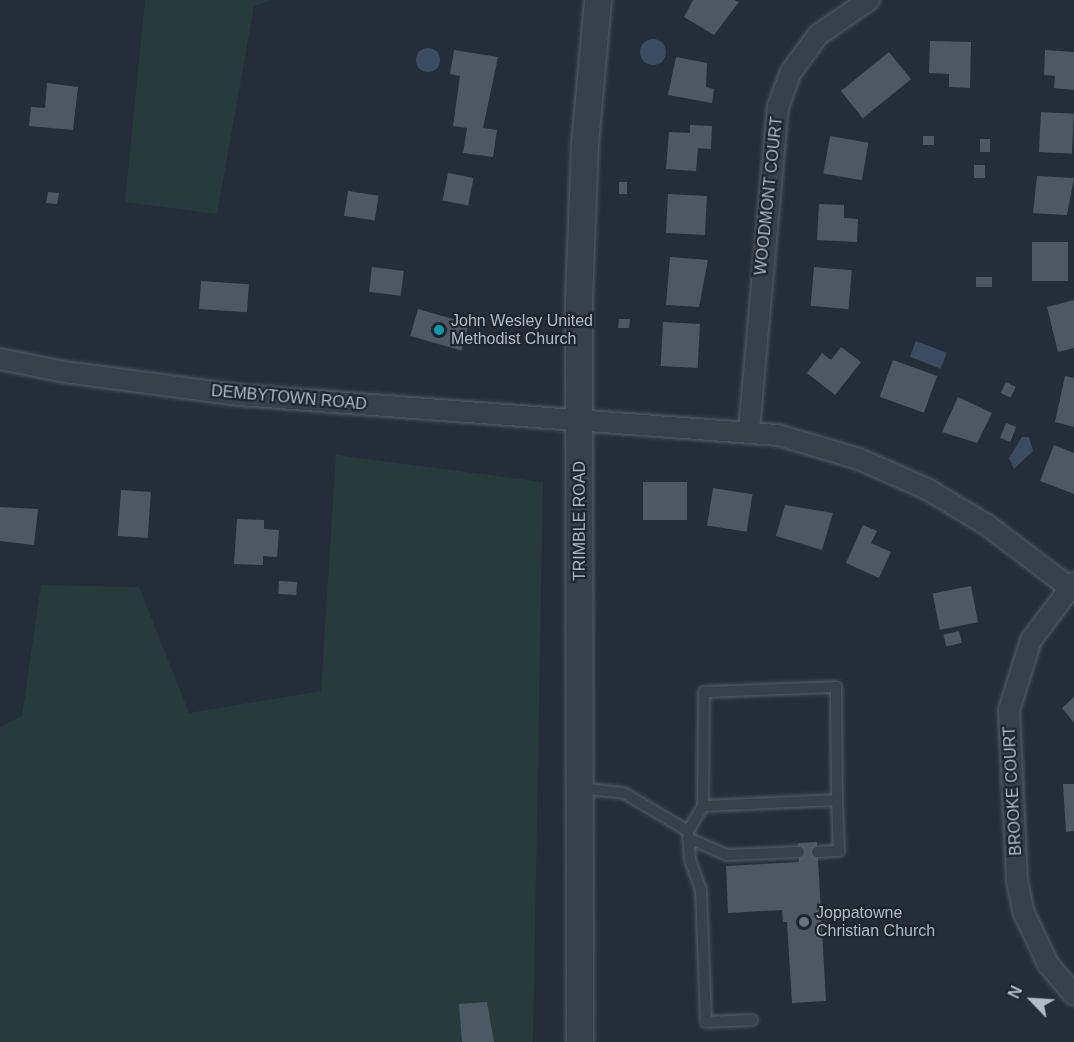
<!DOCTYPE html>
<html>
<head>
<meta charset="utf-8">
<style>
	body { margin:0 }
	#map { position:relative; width:1074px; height:1042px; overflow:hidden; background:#242e3a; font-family:Arial,sans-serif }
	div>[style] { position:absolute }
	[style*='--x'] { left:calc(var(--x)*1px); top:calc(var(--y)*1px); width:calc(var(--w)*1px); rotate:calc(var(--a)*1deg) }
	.green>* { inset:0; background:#273b3c }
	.water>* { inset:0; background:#3b4c62; transform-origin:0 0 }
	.round { border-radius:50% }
	.building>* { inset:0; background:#4d5865; transform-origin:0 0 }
	.roads { filter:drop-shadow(0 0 2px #565e68) drop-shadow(0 0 2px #565e68) }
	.service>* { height:10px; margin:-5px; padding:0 5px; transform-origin:5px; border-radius:5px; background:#38404a }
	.minor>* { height:20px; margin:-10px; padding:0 10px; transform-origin:10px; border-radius:10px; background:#38404a }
	.tertiary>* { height:26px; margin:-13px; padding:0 13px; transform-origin:13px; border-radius:13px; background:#38404a }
	.dots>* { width:16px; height:16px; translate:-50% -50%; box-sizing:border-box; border:3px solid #1d252f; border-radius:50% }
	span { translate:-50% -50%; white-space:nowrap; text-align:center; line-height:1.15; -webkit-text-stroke:4.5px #1d252f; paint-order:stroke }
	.street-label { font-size:16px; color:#b3bbc6 }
	.poi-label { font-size:16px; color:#b3bbc6 }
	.left { translate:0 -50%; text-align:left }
	.north { position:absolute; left:1002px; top:970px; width:60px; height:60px; -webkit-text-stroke:4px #1d252f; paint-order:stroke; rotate:295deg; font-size:16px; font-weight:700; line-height:24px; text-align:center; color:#b3bbc6 }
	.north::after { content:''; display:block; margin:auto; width:21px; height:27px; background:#b3bbc6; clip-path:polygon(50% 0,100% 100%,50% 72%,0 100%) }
</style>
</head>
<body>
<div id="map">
	<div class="green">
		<div style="clip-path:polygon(145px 0,270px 0,254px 6px,217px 214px,125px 202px)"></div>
		<div style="clip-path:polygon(336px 455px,543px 482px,533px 1042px,0 1042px,0 727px,22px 716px,41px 585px,139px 587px,189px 713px,321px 691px)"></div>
	</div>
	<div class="water">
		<div class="round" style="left:640px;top:39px;width:26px;height:26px"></div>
		<div class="round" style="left:416px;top:48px;width:24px;height:24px"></div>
		<div style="left:916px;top:341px;width:33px;height:17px;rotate:21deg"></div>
		<div style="clip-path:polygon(1022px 437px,1029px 437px,1033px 451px,1014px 469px,1009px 458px)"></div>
	</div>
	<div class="building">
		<div style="clip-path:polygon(693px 0,734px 0,739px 2px,714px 35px,684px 17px)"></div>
		<div style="clip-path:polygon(930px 41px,971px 42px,970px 88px,949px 87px,949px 74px,929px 73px)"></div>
		<div style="clip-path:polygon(454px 50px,498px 57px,483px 128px,497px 130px,493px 157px,463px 153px,467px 128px,453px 126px,460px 76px,450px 74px)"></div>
		<div style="clip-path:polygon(1045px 50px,1074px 52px,1074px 90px,1054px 88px,1055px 76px,1044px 75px)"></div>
		<div style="left:889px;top:52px;width:35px;height:62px;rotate:51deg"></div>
		<div style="clip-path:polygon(676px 57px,707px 63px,706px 87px,714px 89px,712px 103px,668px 95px)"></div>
		<div style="clip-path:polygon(47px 83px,78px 87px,73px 130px,29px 126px,31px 107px,45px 108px)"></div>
		<div style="left:1041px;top:112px;width:33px;height:40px;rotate:3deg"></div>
		<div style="clip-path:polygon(690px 125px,712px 126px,711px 149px,698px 148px,696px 171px,666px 169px,669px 132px,690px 133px)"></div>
		<div style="left:830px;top:136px;width:39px;height:38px;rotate:10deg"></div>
		<div style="left:923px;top:136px;width:11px;height:9px"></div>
		<div style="left:980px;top:139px;width:10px;height:13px"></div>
		<div style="left:974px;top:165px;width:11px;height:13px"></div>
		<div style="left:448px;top:173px;width:26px;height:28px;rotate:11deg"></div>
		<div style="clip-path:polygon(1037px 176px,1074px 178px,1067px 215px,1033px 213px)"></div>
		<div style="left:619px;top:182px;width:8px;height:12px"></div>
		<div style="left:348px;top:191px;width:31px;height:25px;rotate:9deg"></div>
		<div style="clip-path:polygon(48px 192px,59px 193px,57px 204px,46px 203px)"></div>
		<div style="left:668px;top:194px;width:39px;height:39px;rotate:3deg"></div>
		<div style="clip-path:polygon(819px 204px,844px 205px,844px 218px,858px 219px,857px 242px,817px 240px)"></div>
		<div style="left:1032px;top:242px;width:36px;height:39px"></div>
		<div style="clip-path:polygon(670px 257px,708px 260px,699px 307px,666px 305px)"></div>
		<div style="left:372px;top:267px;width:32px;height:25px;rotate:7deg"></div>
		<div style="left:814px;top:267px;width:38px;height:39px;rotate:5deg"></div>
		<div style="left:992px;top:277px;width:10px;height:16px;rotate:90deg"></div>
		<div style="left:201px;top:281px;width:48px;height:28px;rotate:4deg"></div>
		<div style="clip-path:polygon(1074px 300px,1074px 348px,1058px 352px,1047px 307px)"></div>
		<div style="left:418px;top:309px;width:53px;height:28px;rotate:16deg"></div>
		<div style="clip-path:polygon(619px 319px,630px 319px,629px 328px,618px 328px)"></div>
		<div style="left:663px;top:322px;width:37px;height:44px;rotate:3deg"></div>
		<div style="clip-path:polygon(841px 347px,861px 362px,835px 395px,807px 373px,822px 353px,831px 360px)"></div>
		<div style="left:893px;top:360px;width:47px;height:39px;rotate:20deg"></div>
		<div style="clip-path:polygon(1065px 376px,1074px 378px,1074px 427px,1055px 422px)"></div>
		<div style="left:1006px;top:382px;width:11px;height:12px;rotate:27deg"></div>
		<div style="clip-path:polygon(958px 397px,992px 413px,977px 443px,942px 432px)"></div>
		<div style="left:1006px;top:423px;width:11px;height:16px;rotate:22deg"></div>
		<div style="clip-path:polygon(1054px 445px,1074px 453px,1074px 494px,1040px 481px)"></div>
		<div style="left:643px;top:482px;width:44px;height:38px"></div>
		<div style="left:713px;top:488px;width:40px;height:38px;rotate:9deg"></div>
		<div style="left:121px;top:490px;width:30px;height:46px;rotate:4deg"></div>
		<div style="clip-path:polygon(785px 505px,833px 513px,822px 550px,776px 536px)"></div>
		<div style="clip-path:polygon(0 507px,38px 509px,34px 545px,0 541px)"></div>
		<div style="clip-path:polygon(237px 519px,264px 520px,264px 529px,279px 530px,277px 557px,263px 556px,263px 565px,234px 564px)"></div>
		<div style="clip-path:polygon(863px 525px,877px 531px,871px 543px,891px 552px,879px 578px,846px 563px)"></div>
		<div style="left:279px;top:581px;width:18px;height:13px;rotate:3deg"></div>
		<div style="left:971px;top:586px;width:37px;height:39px;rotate:79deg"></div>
		<div style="left:959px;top:631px;width:12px;height:16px;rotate:76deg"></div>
		<div style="clip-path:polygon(1074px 697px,1074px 723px,1062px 708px)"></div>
		<div style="clip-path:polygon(1063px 784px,1074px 784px,1074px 831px,1066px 832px)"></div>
		<div style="clip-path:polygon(817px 842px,826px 1001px,792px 1003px,787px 922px,783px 922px,782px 910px,728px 913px,726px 866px,799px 862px,798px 843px)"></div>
		<div style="clip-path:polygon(487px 1002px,494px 1042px,462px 1042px,459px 1004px)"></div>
	</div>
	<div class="roads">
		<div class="service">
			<div style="--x:580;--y:788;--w:44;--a:6.5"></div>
			<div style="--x:624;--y:793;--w:74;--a:30.7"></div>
			<div style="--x:688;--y:831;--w:29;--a:86"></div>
			<div style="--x:690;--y:860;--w:32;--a:70"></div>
			<div style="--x:701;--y:890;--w:132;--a:87.8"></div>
			<div style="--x:706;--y:1022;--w:46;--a:-2.5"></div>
			<div style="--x:688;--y:831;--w:29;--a:-59"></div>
			<div style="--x:703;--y:806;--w:114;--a:-89.5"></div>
			<div style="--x:704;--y:692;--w:132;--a:-2.2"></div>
			<div style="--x:836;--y:687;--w:113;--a:89.5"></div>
			<div style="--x:837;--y:800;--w:134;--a:177.4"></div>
			<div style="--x:688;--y:838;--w:43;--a:23.6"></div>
			<div style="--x:727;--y:855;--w:72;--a:-2.4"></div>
			<div style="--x:817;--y:852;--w:22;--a:-3"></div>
			<div style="--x:839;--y:851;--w:51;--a:-92.2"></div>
		</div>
		<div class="minor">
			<div style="--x:0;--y:359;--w:66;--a:11.3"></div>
			<div style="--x:65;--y:372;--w:175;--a:7.6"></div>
			<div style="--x:238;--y:395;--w:541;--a:4.24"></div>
			<div style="--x:778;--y:435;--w:84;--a:16.5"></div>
			<div style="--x:859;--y:459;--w:74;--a:23.8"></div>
			<div style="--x:927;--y:489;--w:70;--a:31"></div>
			<div style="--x:987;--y:525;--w:109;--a:37.2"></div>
			<div style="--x:749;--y:430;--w:324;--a:-84.9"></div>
			<div style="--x:778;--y:107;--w:37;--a:-70"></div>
			<div style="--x:791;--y:72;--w:46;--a:-53.9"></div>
			<div style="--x:818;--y:35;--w:62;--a:-34.5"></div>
			<div style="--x:1074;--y:583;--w:71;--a:127"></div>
			<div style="--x:1031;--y:640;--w:73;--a:107.4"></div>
			<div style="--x:1009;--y:710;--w:171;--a:87.3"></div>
			<div style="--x:1017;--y:881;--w:33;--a:78"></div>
			<div style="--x:1024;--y:913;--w:56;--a:64.8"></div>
			<div style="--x:1048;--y:964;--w:40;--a:50"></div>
		</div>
		<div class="tertiary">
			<div style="--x:580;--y:1042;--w:743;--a:-90.08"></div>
			<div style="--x:579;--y:299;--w:155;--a:-87.8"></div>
			<div style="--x:585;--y:144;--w:145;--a:-84.8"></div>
		</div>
	</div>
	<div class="dots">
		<div style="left:439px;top:330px;background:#0f9aa8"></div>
		<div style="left:804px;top:922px;background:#6b7280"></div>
	</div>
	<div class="street-label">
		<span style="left:769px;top:196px;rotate:-84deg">WOODMONT COURT</span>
		<span style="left:289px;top:398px;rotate:5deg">DEMBYTOWN ROAD</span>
		<span style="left:580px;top:521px;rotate:-90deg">TRIMBLE ROAD</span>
		<span style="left:1013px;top:791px;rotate:-93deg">BROOKE COURT</span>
	</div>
	<div class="poi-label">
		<span class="left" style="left:451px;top:330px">John Wesley United<br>Methodist Church</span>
		<span class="left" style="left:816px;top:922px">Joppatowne<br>Christian Church</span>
	</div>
	<div class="north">N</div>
</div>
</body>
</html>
